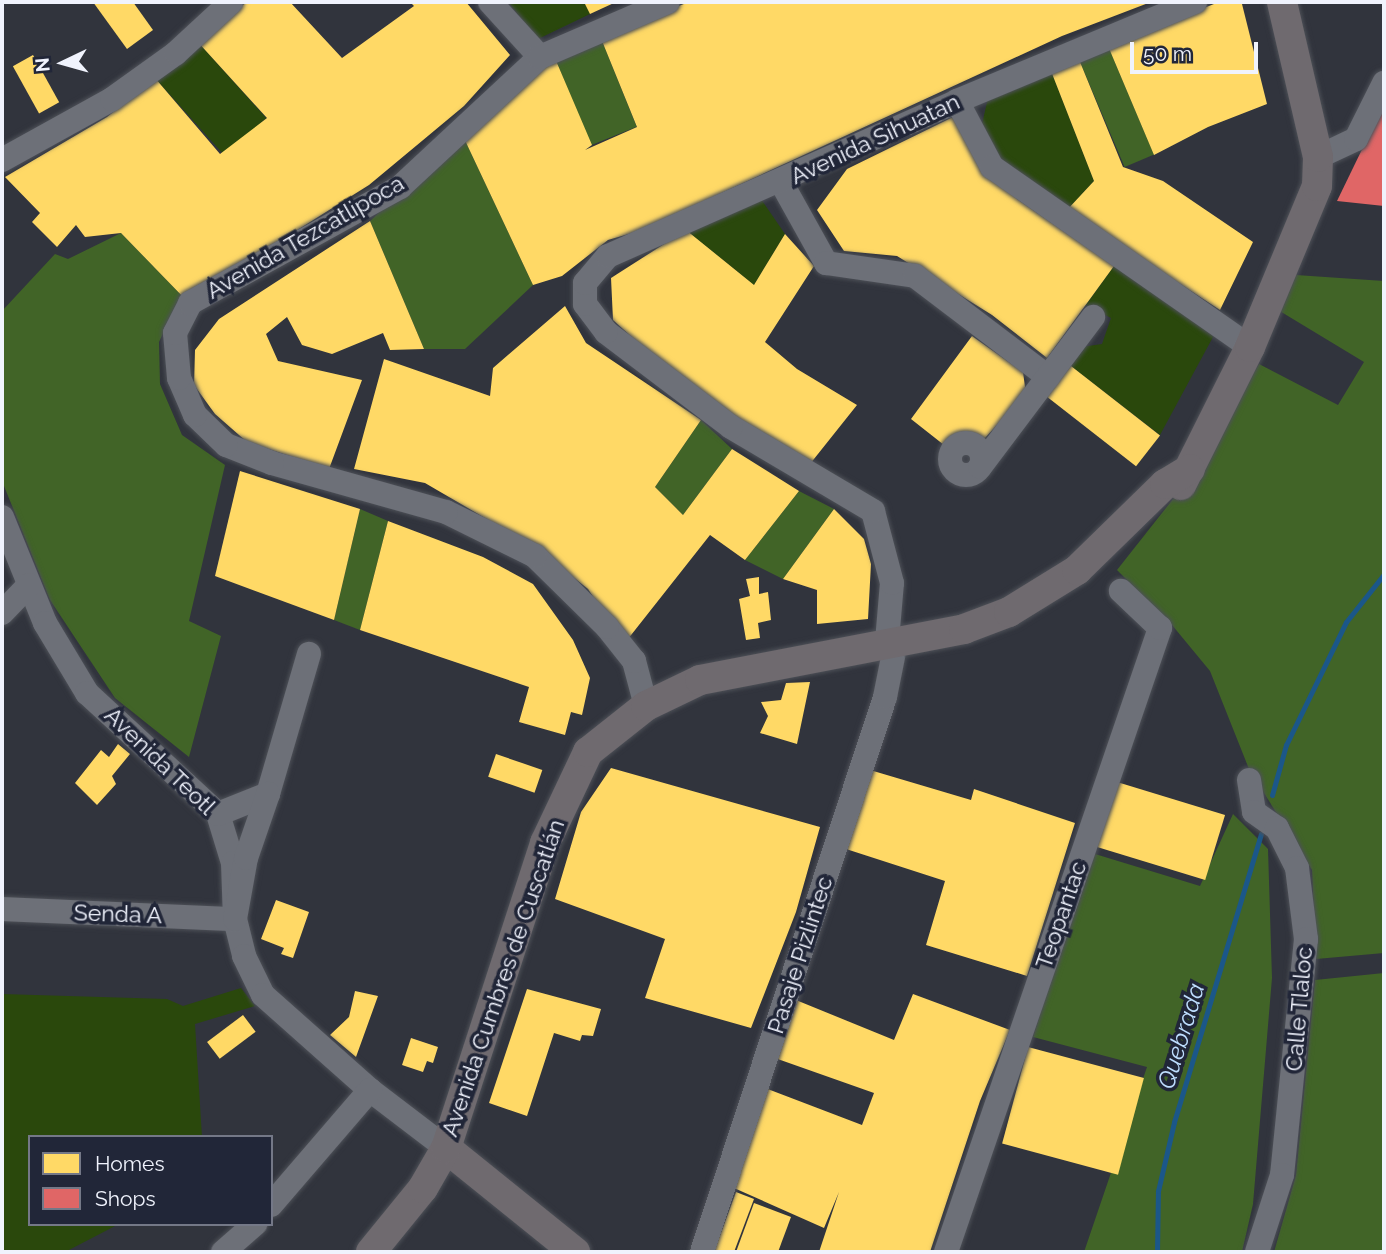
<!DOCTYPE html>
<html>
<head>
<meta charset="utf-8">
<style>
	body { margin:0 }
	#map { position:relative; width:1386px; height:1254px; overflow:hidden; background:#31343d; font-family:Raleway,sans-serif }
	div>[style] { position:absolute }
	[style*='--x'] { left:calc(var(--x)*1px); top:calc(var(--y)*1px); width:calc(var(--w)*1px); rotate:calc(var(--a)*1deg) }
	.green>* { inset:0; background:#2a480c; transform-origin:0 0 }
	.forest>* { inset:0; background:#416427; transform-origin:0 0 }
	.homes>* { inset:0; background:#ffd966; transform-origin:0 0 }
	.shops>* { inset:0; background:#e06666 }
	.stream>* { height:5px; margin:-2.5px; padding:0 2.5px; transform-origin:2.5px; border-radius:2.5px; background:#1b5789 }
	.roads { filter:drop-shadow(0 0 2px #4d5057) drop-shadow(0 0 2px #4d5057) }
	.minor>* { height:24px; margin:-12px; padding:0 12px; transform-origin:12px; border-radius:12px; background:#6d7078 }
	.minor>.ring { margin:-12px; padding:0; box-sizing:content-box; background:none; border:24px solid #6d7078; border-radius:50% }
	.major>* { height:30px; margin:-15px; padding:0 15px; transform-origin:15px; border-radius:15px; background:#6f6a6f }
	span { translate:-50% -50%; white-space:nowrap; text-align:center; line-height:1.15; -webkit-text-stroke:7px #212638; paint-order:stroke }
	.street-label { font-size:23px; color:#f0f3fd }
	.water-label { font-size:24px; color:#bedefe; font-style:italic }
	.frame { position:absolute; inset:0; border:4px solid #f0f3fd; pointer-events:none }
	.legend { position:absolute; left:28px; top:1135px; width:245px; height:91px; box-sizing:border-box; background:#212638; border:2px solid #747887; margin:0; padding:9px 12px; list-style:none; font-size:21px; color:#f0f3fd }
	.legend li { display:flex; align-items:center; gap:14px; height:35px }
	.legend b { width:35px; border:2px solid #747887 }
	.north { position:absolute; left:28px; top:28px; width:70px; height:70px; -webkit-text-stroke:5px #212638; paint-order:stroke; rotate:265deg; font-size:19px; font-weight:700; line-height:28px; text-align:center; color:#f0f3fd }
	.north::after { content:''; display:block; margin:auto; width:24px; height:32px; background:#f0f3fd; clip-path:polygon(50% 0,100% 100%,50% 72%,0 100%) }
	.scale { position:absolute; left:1130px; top:42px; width:128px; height:32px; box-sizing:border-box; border:4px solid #f0f3fd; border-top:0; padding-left:9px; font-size:21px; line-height:24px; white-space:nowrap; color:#f0f3fd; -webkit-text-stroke:5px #212638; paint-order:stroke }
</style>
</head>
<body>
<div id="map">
	<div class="green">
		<div style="clip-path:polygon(508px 2px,584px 2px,590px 14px,538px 39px)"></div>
		<div style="left:196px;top:40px;width:105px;height:56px;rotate:48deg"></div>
		<div style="clip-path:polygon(1051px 71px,1094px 181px,1067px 210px,1002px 164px,982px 124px,988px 98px)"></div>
		<div style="clip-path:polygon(761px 199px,785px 234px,754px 285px,686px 230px)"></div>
		<div style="clip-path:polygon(1114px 266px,1209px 327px,1213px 337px,1160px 435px,1071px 366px,1081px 347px,1102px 344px,1111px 318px,1086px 305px)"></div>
		<div style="clip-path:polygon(241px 988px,255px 1006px,195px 1024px,202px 1137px,30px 1137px,30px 1224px,119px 1224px,65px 1252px,2px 1252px,2px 994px,167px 999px,183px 1006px)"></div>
	</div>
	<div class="forest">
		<div style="left:600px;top:36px;width:98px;height:50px;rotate:68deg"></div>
		<div style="left:1108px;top:46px;width:118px;height:32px;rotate:67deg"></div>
		<div style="clip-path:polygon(462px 134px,533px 285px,465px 349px,424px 349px,370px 221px)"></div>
		<div style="clip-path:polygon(121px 233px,186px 300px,172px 314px,159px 342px,160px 384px,182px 435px,225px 465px,189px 621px,221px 636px,189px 757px,115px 698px,50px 600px,2px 481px,2px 311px,55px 254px,68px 259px)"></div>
		<div style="clip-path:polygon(1296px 275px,1384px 281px,1384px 953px,1316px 959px,1312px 870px,1249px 769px,1210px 671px,1172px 625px,1117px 570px,1188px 480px,1259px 364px,1338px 405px,1364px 362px,1278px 310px)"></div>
		<div style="clip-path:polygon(701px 420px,732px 449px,683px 515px,655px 487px)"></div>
		<div style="clip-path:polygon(799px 491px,834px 509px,783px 579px,745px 560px)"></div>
		<div style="clip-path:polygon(360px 509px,388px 521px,360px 630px,334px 620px)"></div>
		<div style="clip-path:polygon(1233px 814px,1268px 849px,1272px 978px,1253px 1204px,1242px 1252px,1084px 1252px,1147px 1067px,1033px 1037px,1045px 999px,1095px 854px,1200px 886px)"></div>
		<div style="clip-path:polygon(1384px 973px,1384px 1252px,1274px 1252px,1296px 1175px,1315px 980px)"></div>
	</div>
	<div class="homes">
		<div style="clip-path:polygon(93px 2px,133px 2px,153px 30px,127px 49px)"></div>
		<div style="clip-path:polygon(248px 2px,290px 2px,342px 58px,414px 6px,410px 2px,466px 2px,510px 55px,464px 106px,369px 185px,186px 300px,121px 233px,85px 237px,76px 225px,57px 247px,32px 222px,40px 213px,5px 177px,107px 117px,155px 78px,220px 154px,267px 118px,196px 40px,225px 15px)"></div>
		<div style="clip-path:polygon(584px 2px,616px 2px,590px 14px)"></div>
		<div style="clip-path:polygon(689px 2px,1151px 2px,1062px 36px,639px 231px,608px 240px,562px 276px,533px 285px,462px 134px,554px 56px,592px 145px,585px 150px,637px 127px,600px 36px)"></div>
		<div style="clip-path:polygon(1219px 2px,1242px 4px,1267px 104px,1208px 127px,1154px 155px,1108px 46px)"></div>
		<div style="left:33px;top:55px;width:54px;height:23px;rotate:61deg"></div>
		<div style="clip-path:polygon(1078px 57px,1123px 167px,1163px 181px,1253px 242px,1220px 310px,1067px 210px,1094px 181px,1051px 71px)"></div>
		<div style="clip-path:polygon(953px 117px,1017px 199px,1114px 266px,1047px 358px,992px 315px,897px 256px,844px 251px,817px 210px,847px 169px)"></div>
		<div style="clip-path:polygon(370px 221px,424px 349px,390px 350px,383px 333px,332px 354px,302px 345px,287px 317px,266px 334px,278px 361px,362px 380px,329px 469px,247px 442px,215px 414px,194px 385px,195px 350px,219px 319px)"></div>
		<div style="clip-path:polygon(686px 230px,754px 285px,785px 234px,814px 266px,765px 342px,797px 369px,857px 405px,810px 464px,783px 451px,657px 360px,613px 320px,611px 278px)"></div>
		<div style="clip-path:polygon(565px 306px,586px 343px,701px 420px,655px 487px,683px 515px,732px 449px,799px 491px,745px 560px,710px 535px,624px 644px,588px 589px,538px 549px,425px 483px,354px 469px,384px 359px,490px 396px,493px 368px)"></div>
		<div style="clip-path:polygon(972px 336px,1023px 372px,1026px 394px,984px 439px,959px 434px,944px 445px,911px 419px)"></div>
		<div style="left:1071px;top:366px;width:113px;height:39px;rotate:38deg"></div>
		<div style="clip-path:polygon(240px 471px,360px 509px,334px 620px,215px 576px)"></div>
		<div style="clip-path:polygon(834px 509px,864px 539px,871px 564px,868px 619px,817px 624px,817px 590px,783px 579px)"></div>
		<div style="clip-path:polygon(388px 521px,483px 557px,533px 584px,573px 640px,590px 678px,582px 715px,571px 712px,565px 735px,519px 722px,529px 687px,360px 630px)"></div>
		<div style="clip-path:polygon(759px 577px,759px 594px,768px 592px,771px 620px,758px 623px,760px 638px,746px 640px,739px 599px,750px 596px,746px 579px)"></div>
		<div style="clip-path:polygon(810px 682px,797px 744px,760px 733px,768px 716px,761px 702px,781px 700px,786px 683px)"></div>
		<div style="clip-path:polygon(118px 744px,130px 754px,112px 776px,116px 784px,97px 805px,75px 783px,101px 750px,109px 757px)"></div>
		<div style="left:496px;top:754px;width:49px;height:24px;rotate:19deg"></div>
		<div style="clip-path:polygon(611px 768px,820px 827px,796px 912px,751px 1028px,645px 998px,665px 939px,555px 899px,581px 812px)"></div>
		<div style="clip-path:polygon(870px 770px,971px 800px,974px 789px,1075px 823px,1027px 976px,926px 945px,945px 881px,846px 849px)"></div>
		<div style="left:1117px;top:782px;width:113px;height:68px;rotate:17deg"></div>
		<div style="clip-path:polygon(276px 900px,309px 912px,293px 958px,281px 954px,284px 948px,261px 939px)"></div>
		<div style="clip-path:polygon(527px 989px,601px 1009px,593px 1036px,582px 1035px,580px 1041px,554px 1033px,527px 1116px,489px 1103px)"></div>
		<div style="clip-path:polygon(355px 991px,378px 996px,356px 1057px,330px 1035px,349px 1017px)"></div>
		<div style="clip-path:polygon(913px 994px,1010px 1030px,980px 1101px,930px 1252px,819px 1252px,839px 1192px,824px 1228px,734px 1188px,765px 1088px,862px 1125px,874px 1093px,772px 1057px,791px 998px,894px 1040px)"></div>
		<div style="left:243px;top:1015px;width:21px;height:45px;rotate:53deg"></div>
		<div style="clip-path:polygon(411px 1038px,438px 1047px,433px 1063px,427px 1061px,423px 1072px,402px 1065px)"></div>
		<div style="left:1028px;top:1047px;width:120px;height:100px;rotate:15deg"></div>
		<div style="clip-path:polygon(736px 1192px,754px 1199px,734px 1252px,714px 1252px)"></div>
		<div style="clip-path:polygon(754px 1203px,791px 1217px,778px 1252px,736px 1252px)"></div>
	</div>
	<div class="shops">
		<div style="clip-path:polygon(1384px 104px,1384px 206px,1337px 201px)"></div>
	</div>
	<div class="stream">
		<div style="--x:1272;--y:795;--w:52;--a:-74.4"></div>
		<div style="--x:1286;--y:745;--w:137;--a:-64"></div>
		<div style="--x:1346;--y:622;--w:61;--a:-51.6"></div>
		<div style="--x:1157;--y:1252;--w:61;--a:-89.1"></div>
		<div style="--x:1158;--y:1191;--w:71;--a:-76.9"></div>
		<div style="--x:1174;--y:1122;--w:301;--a:-73.2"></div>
	</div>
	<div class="roads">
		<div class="minor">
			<div style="--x:490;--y:2;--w:74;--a:47.7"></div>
			<div style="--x:957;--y:101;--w:75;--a:62.1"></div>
			<div style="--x:992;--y:167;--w:315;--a:34.9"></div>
			<div style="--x:1318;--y:157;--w:42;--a:-25.3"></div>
			<div style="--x:1356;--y:139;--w:63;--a:-63.4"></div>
			<div style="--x:2;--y:160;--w:126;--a:-29"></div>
			<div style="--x:112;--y:99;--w:79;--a:-35.7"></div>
			<div style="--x:176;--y:53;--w:75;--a:-42.8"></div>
			<div style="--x:781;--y:182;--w:93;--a:60.9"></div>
			<div style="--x:826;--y:263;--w:90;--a:8.3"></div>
			<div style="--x:915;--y:276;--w:167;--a:37.2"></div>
			<div class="ring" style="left:950px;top:443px;width:8px;height:8px"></div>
			<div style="--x:980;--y:467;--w:188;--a:-53"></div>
			<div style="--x:2;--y:517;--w:114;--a:67.9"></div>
			<div style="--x:45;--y:623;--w:82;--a:59"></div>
			<div style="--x:87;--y:693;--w:178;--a:42.7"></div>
			<div style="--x:218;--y:814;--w:51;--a:73"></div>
			<div style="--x:233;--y:863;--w:56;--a:88"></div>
			<div style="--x:235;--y:919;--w:38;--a:76"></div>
			<div style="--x:244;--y:956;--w:43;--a:64"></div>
			<div style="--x:263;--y:995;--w:143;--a:41.6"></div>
			<div style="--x:370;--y:1090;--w:96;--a:37.3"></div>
			<div style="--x:2;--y:613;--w:39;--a:-46"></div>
			<div style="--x:887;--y:641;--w:58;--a:-85.1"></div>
			<div style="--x:892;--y:583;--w:74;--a:-104.8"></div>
			<div style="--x:873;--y:511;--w:165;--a:-149.4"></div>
			<div style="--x:731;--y:427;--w:157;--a:-142.8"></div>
			<div style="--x:606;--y:332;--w:35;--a:-127"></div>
			<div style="--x:585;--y:304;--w:21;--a:-90"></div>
			<div style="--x:585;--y:283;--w:35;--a:-50"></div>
			<div style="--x:608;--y:256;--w:382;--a:-23.9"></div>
			<div style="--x:957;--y:101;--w:258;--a:-22.6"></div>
			<div style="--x:646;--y:706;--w:47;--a:-104.9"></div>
			<div style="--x:634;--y:661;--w:43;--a:-128.5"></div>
			<div style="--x:607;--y:627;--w:101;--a:-135.4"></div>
			<div style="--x:535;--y:556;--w:99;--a:-153.7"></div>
			<div style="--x:446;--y:512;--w:181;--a:-164.3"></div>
			<div style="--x:272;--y:463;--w:49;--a:-158.6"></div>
			<div style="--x:226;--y:445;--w:43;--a:-135.9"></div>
			<div style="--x:195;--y:415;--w:40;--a:-113.4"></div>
			<div style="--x:179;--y:378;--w:45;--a:-95.1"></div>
			<div style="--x:175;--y:333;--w:34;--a:-63"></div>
			<div style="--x:190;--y:303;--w:240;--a:-28.9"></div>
			<div style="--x:400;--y:187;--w:191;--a:-42.9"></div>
			<div style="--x:540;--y:57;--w:139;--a:-23.3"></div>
			<div style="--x:1249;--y:780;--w:32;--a:81"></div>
			<div style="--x:1254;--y:812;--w:28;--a:35"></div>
			<div style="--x:1277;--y:828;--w:45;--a:63.4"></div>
			<div style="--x:1297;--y:868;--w:72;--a:82.8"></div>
			<div style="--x:1306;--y:939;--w:237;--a:95.8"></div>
			<div style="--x:1282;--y:1175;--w:81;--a:108"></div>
			<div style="--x:218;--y:814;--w:54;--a:-21.8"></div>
			<div style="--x:268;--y:794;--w:146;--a:-73.7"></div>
			<div style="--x:2;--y:909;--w:233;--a:2.5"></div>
			<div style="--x:235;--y:919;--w:62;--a:-79.8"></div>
			<div style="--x:246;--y:858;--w:68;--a:-71"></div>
			<div style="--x:271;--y:1205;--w:152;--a:-49.3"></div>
			<div style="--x:223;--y:1252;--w:43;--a:-41.2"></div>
			<div style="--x:702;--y:1252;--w:584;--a:-71.75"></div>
			<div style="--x:885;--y:697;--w:41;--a:-78.7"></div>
			<div style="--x:946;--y:1252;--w:660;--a:-71.07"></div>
			<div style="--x:1160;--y:628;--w:54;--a:-136.5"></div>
		</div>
		<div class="major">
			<div style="--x:1181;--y:485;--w:154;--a:-63.4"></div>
			<div style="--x:1250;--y:347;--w:174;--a:-67.4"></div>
			<div style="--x:1317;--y:186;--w:29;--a:-88"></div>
			<div style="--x:1318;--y:157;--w:159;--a:-103.1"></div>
			<div style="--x:446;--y:1148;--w:166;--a:38.9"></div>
			<div style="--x:371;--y:1252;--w:82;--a:-50.9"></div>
			<div style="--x:423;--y:1188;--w:46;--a:-60.1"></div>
			<div style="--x:446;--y:1148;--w:321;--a:-72"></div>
			<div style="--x:545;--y:843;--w:101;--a:-64.7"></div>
			<div style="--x:588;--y:752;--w:74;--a:-38.4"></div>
			<div style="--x:646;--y:706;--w:60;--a:-25.7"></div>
			<div style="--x:700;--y:680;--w:269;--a:-10.9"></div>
			<div style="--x:964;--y:629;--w:48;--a:-20.7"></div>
			<div style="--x:1009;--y:612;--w:80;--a:-31.7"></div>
			<div style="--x:1077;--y:570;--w:123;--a:-44.3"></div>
			<div style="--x:1165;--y:484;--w:29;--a:-31"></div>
		</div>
	</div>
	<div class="street-label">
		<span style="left:875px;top:139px;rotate:-25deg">Avenida Sihuatan</span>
		<span style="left:305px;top:237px;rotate:-30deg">Avenida Tezcatlipoca</span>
		<span style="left:160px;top:761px;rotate:44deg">Avenida Teotl</span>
		<span style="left:118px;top:914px;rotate:2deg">Senda A</span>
		<span style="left:1061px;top:915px;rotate:-71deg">Teopantac</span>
		<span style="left:800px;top:955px;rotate:-72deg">Pasaje Pizlintec</span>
		<span style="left:503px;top:978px;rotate:-71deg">Avenida Cumbres de Cuscatlán</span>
		<span style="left:1299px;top:1009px;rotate:-85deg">Calle Tlaloc</span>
	</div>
	<div class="water-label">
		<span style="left:1181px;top:1036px;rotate:-73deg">Quebrada</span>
	</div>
	<div class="frame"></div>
	<ul class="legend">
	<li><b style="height:19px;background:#ffd966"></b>Homes</li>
	<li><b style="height:19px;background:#e06666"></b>Shops</li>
	</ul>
	<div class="north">N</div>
	<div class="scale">50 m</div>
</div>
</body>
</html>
